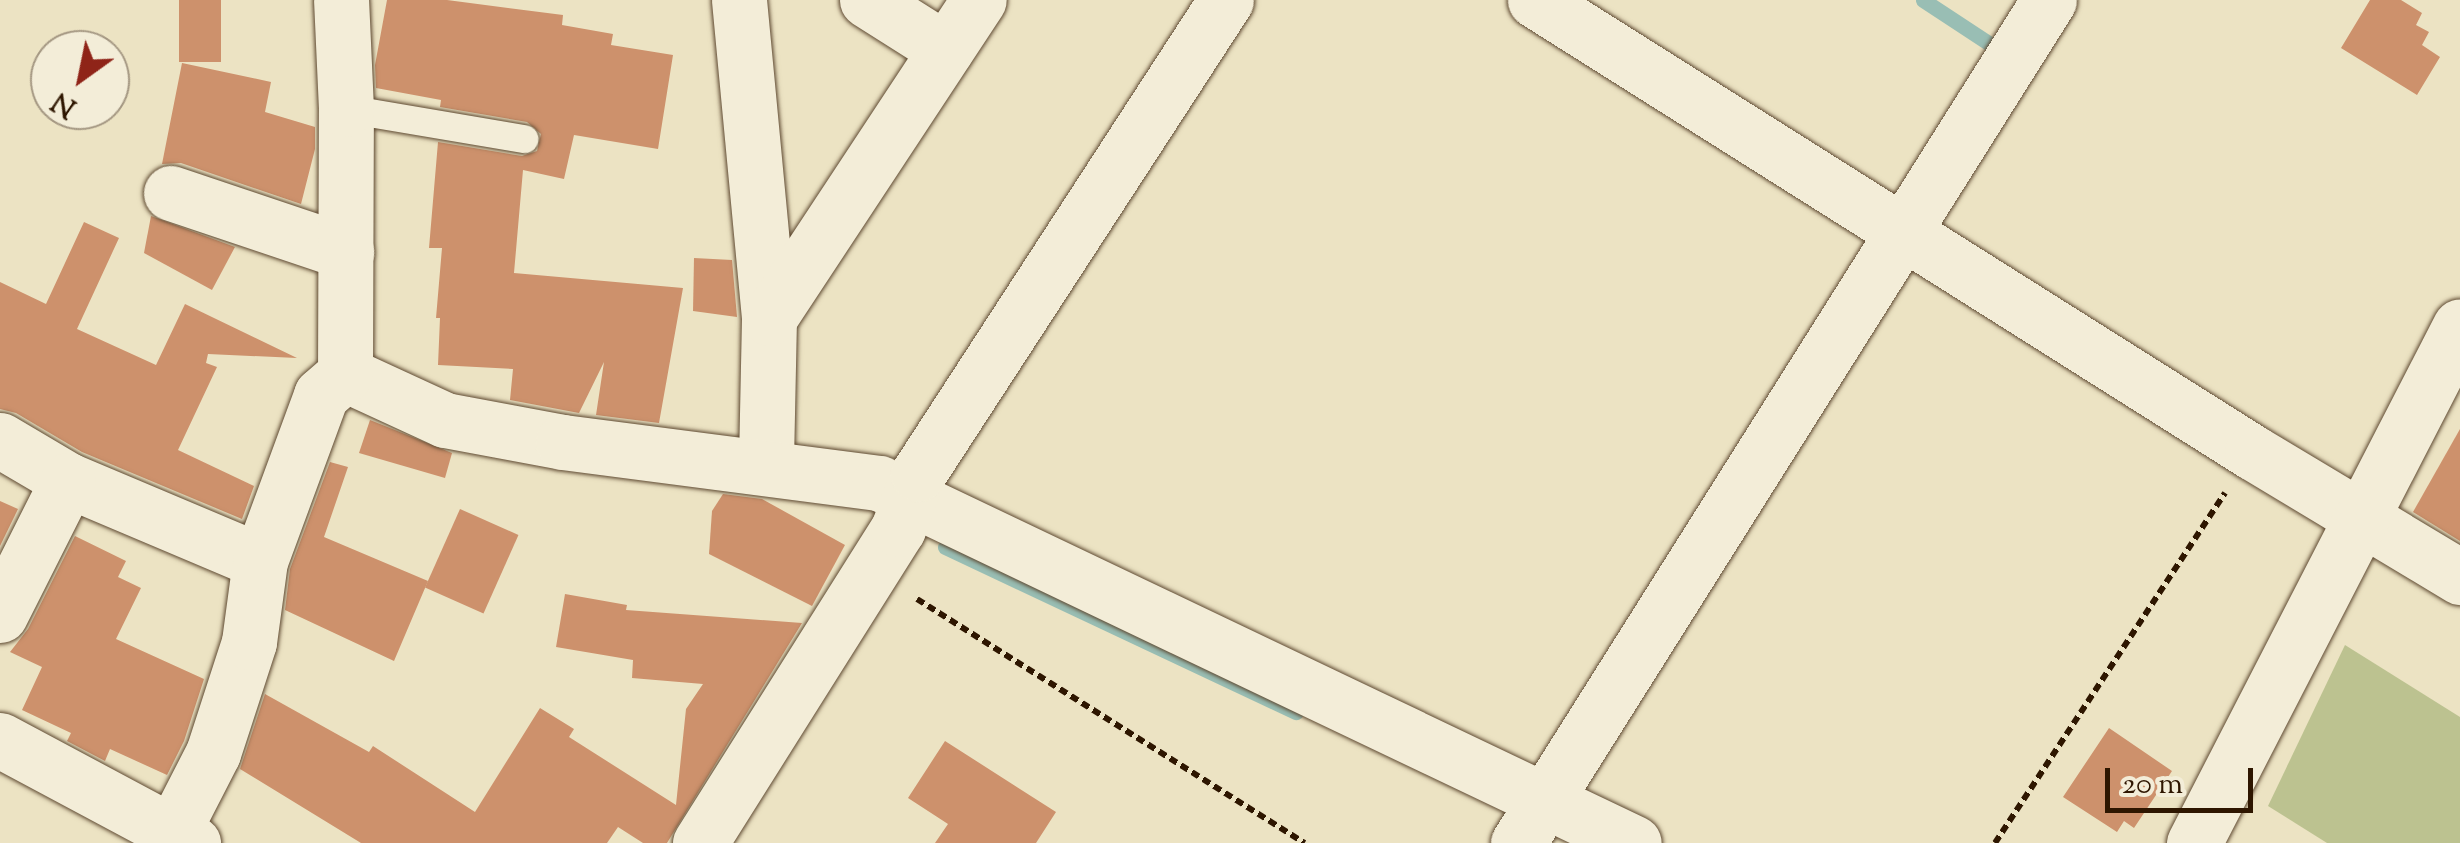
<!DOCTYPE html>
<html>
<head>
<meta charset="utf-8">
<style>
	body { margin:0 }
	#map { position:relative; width:2460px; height:843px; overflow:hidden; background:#ece3c3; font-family:"Sorts Mill Goudy",serif }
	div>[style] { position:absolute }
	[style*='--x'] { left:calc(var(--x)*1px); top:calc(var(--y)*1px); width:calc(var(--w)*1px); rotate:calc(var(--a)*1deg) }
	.green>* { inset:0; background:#bcc290 }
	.stream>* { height:15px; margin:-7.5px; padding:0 7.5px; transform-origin:7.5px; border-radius:7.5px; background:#99beb4 }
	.building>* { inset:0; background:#cd916c; transform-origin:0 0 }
	.path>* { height:6px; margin-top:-3px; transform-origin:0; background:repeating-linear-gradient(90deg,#2e1600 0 8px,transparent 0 13px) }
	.roads { filter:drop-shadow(0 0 2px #5e4931) drop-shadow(0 0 2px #5e4931) }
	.service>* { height:28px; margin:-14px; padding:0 14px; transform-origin:14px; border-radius:14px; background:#f3edd8 }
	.minor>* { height:55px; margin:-27.5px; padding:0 27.5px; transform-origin:27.5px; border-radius:27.5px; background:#f3edd8 }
	.tertiary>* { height:55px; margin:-27.5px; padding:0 27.5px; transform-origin:27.5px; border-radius:27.5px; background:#f3edd8 }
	span { translate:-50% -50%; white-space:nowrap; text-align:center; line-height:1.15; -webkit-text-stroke:8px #f3edd8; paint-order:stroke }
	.north { position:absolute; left:30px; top:30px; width:100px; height:100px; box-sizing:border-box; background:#f3edd8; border:2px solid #a49782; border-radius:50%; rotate:213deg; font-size:28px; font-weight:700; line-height:40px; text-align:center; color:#2e1600 }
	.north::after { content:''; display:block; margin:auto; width:35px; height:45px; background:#8f2418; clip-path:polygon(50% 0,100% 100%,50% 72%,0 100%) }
	.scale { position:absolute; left:2105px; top:768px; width:148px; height:45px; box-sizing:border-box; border:5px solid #2e1600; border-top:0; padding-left:12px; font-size:30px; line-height:35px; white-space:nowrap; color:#2e1600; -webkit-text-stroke:8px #f3edd8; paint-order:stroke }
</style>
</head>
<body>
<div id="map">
	<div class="green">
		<div style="clip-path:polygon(2345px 645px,2460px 717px,2460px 843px,2327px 843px,2268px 806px)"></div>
	</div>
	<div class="stream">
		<div style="--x:1923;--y:0;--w:91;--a:33.3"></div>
		<div style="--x:945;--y:547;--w:388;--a:25.2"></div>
	</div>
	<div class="building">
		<div style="left:179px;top:0;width:42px;height:62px"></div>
		<div style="clip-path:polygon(387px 0,447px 0,563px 15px,562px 25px,613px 34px,611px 45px,673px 55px,658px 149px,574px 135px,564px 179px,523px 170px,514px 273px,683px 288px,659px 423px,596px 415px,604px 362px,579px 413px,510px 400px,513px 369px,438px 365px,440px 318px,436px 318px,442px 248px,429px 248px,438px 142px,522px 156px,537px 151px,541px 134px,527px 122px,440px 107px,441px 100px,376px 88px,375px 65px)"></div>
		<div style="clip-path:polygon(2370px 0,2401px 0,2422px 13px,2416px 25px,2429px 32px,2422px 45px,2440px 57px,2417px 95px,2341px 48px)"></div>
		<div style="clip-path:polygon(182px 63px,271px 82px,265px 112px,315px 127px,315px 149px,301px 204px,181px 163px,162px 164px)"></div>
		<div style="clip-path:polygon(151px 216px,235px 247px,212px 290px,144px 253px)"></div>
		<div style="clip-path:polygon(84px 222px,119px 238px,77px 329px,156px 365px,185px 304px,297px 358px,208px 354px,206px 363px,217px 367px,178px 450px,254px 486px,242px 519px,82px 452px,16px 413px,0 409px,0 282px,46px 304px)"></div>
		<div style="clip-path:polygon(694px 258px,732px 260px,737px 317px,693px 311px)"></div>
		<div style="clip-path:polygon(370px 420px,452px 453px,445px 478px,359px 453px)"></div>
		<div style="clip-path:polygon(2460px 429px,2460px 541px,2413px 512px)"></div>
		<div style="clip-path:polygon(330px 462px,348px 467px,324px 537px,428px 581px,394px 661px,285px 610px,290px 569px)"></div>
		<div style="clip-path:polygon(723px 494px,762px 499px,845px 545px,812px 606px,709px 554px,712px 511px)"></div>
		<div style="clip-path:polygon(0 501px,18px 509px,0 546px)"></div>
		<div style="left:460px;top:509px;width:64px;height:86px;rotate:24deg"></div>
		<div style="clip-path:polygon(75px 536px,126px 561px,118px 577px,141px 588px,116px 639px,204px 679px,184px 741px,167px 775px,110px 749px,105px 761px,67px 741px,71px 733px,22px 710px,42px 667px,10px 652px,28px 629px)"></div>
		<div style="clip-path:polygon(565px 594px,627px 605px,626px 610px,802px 623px,667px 843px,643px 843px,618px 827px,607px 843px,361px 843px,240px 769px,265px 694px,369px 752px,373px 746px,475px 812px,540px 708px,574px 729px,569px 737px,676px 805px,686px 709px,703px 684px,632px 678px,633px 660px,556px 647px)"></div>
		<div style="clip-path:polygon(2109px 728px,2172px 771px,2134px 828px,2124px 821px,2117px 832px,2063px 797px)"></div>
		<div style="clip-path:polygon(945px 741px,1056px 812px,1036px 843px,935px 843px,948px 824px,908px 798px)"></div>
	</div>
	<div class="path">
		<div style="--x:917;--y:599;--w:458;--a:32.2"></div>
		<div style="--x:1995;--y:843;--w:419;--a:-56.7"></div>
	</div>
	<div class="roads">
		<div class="service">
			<div style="--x:346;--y:109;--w:181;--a:9.6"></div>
		</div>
		<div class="minor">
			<div style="--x:739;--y:0;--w:319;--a:84.6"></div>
			<div style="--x:769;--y:318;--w:147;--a:91.2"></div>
			<div style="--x:867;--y:0;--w:93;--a:32.3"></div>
			<div style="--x:1535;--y:0;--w:848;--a:32.23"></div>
			<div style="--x:2252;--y:452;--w:243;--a:31"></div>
			<div style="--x:171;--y:193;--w:185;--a:18.6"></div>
			<div style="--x:769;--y:318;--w:381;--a:-56.6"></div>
			<div style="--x:345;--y:374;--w:110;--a:24.7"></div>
			<div style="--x:445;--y:420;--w:120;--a:10.6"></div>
			<div style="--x:563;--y:442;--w:319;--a:7.4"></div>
			<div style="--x:879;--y:483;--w:836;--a:25.49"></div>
			<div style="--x:0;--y:440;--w:79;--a:30.5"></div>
			<div style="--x:68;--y:480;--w:208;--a:22.9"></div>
			<div style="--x:0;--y:615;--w:151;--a:-63.3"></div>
			<div style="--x:0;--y:740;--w:219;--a:28.1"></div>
			<div style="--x:173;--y:831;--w:88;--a:-62.9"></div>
			<div style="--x:213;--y:753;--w:117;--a:-72"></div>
			<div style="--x:249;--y:642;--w:82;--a:-82.3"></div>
			<div style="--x:260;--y:561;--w:177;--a:-69.8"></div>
			<div style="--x:321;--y:395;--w:32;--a:-41"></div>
			<div style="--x:345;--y:374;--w:265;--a:-89.8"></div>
			<div style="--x:346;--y:109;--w:109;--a:-92.6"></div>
			<div style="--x:700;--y:843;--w:371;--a:-57.8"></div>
			<div style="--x:898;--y:529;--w:59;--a:-70"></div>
			<div style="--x:918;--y:474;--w:565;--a:-56.98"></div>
			<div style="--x:1518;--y:843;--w:996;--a:-57.79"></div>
		</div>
		<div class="tertiary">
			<div style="--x:2194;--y:843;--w:581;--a:-62.77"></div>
		</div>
	</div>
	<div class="north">N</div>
	<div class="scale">20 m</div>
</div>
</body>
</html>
